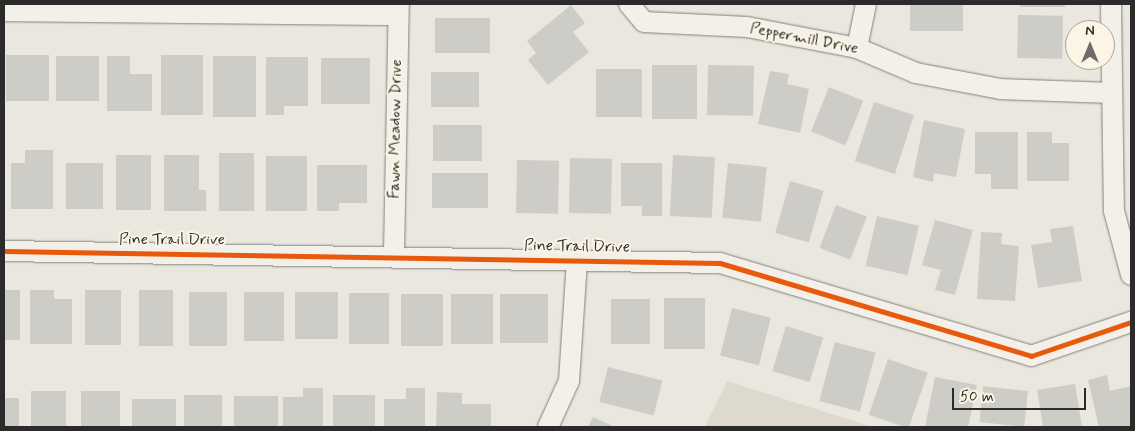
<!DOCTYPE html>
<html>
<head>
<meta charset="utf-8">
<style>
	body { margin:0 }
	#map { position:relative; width:1135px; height:431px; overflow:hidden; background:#eae7df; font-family:Mynerve,sans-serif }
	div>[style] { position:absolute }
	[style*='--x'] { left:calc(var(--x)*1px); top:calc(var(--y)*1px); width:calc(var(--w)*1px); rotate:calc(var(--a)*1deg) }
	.built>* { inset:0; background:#ddd9ce }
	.building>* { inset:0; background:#ceccc6; transform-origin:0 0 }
	.roads { filter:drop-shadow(0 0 1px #81807c) drop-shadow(0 0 1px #81807c) }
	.minor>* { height:20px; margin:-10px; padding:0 10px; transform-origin:10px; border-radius:10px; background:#f3f0ea }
	.cycleway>* { height:5px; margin:-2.5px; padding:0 2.5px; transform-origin:2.5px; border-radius:2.5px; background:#e8590c }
	span { translate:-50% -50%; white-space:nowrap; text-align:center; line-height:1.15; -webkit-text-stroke:4px #fcf5e5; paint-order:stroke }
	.street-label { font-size:16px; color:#2b2b2b }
	.frame { position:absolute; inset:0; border:5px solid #2b2b2b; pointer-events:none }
	.north { position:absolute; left:1065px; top:20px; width:50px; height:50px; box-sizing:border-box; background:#fcf5e5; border:1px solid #a8a49b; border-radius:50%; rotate:0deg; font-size:14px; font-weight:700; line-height:20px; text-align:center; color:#2b2b2b }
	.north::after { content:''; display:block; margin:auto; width:18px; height:22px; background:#6e6d6a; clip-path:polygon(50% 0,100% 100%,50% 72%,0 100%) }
	.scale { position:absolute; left:952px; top:388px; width:134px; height:22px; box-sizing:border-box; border:2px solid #2b2b2b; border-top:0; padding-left:6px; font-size:15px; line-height:18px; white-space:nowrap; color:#2b2b2b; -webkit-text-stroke:4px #fcf5e5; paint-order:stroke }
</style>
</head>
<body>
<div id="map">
	<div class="built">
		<div style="clip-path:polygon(727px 381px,873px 427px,705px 427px)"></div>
	</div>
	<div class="building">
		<div style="left:910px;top:4px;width:53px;height:27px"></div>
		<div style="left:1020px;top:4px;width:45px;height:3px"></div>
		<div style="clip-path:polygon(571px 5px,585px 23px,573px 32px,589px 52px,548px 85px,528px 60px,536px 53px,527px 41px)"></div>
		<div style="left:1018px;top:15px;width:45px;height:43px;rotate:1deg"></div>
		<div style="left:435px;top:18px;width:55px;height:35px"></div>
		<div style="left:6px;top:55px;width:43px;height:46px"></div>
		<div style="left:161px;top:55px;width:42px;height:60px"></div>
		<div style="left:56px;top:56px;width:43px;height:45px"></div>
		<div style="clip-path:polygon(107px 56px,130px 56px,130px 74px,152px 74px,152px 111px,107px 111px)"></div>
		<div style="left:213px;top:56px;width:43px;height:61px"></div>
		<div style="clip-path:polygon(266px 57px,308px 57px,308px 106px,284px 106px,284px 115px,266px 115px)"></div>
		<div style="left:321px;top:58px;width:49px;height:46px"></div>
		<div style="left:652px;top:65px;width:45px;height:54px"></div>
		<div style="left:708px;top:65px;width:46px;height:50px;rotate:1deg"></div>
		<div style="left:596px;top:69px;width:46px;height:48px"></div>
		<div style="clip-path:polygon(770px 71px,789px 74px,787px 84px,809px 89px,800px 133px,758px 124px)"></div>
		<div style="left:431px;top:72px;width:48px;height:35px"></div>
		<div style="left:829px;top:87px;width:37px;height:48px;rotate:22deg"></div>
		<div style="left:874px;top:102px;width:42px;height:62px;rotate:18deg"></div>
		<div style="clip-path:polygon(924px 120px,965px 129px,956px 177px,934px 173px,933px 182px,913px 177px)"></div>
		<div style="left:433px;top:125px;width:49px;height:36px"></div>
		<div style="clip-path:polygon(975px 132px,1018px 132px,1018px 189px,991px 189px,991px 174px,975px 174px)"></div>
		<div style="clip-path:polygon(1027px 132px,1052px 132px,1052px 143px,1069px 143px,1069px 181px,1027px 181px)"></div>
		<div style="clip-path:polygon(25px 150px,53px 150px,53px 209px,11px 209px,11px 163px,25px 163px)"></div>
		<div style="left:219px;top:153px;width:35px;height:58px"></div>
		<div style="left:116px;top:155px;width:35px;height:55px"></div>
		<div style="clip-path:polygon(164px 155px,199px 155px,199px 190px,206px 190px,206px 211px,164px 211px)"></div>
		<div style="left:673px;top:155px;width:42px;height:61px;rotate:3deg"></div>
		<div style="left:266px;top:156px;width:41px;height:55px"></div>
		<div style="left:570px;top:158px;width:42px;height:55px;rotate:1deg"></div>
		<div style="left:517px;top:160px;width:42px;height:53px;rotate:1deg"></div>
		<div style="left:66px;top:163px;width:37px;height:46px"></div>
		<div style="clip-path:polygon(621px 163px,662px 163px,662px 216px,642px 216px,642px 206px,621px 206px)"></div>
		<div style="left:728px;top:163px;width:39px;height:55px;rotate:6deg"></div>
		<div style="clip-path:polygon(317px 165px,367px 165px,367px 203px,339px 203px,339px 211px,317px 211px)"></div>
		<div style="left:432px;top:173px;width:56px;height:35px"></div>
		<div style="left:790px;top:181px;width:35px;height:54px;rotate:16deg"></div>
		<div style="left:836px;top:205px;width:33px;height:46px;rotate:21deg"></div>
		<div style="left:877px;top:216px;width:43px;height:51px;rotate:13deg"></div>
		<div style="clip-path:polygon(935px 220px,973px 230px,955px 295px,935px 290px,941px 270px,922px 265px)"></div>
		<div style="clip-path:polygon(1073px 226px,1082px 281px,1038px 288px,1031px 245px,1052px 242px,1050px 229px)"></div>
		<div style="clip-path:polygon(981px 232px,1002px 233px,1001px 244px,1019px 246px,1015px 301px,977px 299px)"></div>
		<div style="left:4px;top:290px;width:16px;height:50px"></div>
		<div style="clip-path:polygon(30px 290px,54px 290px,54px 299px,72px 299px,72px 344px,30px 344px)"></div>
		<div style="left:85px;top:290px;width:36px;height:55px"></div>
		<div style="left:139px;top:290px;width:34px;height:56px"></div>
		<div style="left:189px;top:292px;width:38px;height:54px"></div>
		<div style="left:244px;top:292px;width:40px;height:49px"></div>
		<div style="left:295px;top:292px;width:43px;height:47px"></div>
		<div style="left:349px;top:293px;width:40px;height:51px"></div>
		<div style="left:401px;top:294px;width:42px;height:52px"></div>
		<div style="left:451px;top:294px;width:42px;height:50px"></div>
		<div style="left:500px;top:294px;width:48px;height:49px"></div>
		<div style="left:664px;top:298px;width:41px;height:51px"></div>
		<div style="left:611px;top:299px;width:39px;height:45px"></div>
		<div style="left:732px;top:308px;width:40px;height:49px;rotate:14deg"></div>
		<div style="left:786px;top:326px;width:39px;height:47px;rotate:17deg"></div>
		<div style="left:835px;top:342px;width:42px;height:61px;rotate:15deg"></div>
		<div style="left:888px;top:359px;width:42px;height:59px;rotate:19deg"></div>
		<div style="left:608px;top:367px;width:56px;height:36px;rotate:14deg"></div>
		<div style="clip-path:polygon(1107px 375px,1110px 391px,1131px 386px,1131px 427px,1099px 427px,1088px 380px)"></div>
		<div style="clip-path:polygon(935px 377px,977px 385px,968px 427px,925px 427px)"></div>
		<div style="clip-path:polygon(1075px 384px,1082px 427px,1043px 427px,1037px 390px)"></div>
		<div style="clip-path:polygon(303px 388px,323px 388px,323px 427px,283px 427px,283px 397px,303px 397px)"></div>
		<div style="clip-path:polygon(406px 388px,425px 388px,425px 427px,384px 427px,384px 399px,406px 399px)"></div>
		<div style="left:31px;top:391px;width:35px;height:36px"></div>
		<div style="left:81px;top:391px;width:39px;height:36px"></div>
		<div style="left:1028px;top:391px;width:36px;height:45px;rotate:96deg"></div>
		<div style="clip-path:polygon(437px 392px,462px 393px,462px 404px,491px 404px,491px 427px,436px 427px)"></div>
		<div style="left:184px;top:395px;width:38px;height:32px"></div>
		<div style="left:333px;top:395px;width:42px;height:32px"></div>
		<div style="left:234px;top:396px;width:44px;height:31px"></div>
		<div style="left:4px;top:398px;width:15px;height:29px"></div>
		<div style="left:132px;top:399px;width:44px;height:28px"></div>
		<div style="clip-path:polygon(593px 417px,615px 427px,588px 427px)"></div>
	</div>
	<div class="roads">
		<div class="minor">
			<div style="--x:629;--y:4;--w:23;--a:50"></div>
			<div style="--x:644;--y:22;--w:103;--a:2.8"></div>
			<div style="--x:747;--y:27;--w:112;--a:10.8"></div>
			<div style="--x:857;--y:48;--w:64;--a:23"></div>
			<div style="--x:916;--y:73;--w:86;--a:10.7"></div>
			<div style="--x:1001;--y:89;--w:108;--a:2.1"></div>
			<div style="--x:1111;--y:4;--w:207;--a:89.2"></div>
			<div style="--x:1114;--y:211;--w:66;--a:75.1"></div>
			<div style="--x:4;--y:11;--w:394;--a:0.6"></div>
			<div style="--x:857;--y:48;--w:45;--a:-78.4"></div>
			<div style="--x:4;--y:251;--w:716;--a:0.96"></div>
			<div style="--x:720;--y:263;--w:325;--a:16.6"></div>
			<div style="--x:1031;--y:356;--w:106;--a:-18.8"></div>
			<div style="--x:394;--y:254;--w:250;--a:-88.9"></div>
			<div style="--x:548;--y:427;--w:51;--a:-65.5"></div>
			<div style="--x:569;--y:381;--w:121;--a:-86.2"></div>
		</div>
	</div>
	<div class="cycleway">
		<div style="--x:4;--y:251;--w:716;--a:0.96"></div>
		<div style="--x:720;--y:263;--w:325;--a:16.6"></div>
		<div style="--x:1031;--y:356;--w:106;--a:-18.8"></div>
	</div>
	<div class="street-label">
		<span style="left:804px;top:39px;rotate:11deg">Peppermill Drive</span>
		<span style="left:396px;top:129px;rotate:-89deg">Fawn Meadow Drive</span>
		<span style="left:172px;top:240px">Pine Trail Drive</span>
		<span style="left:577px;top:247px;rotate:1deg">Pine Trail Drive</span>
	</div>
	<div class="frame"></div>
	<div class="north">N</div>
	<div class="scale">50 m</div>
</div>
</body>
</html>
